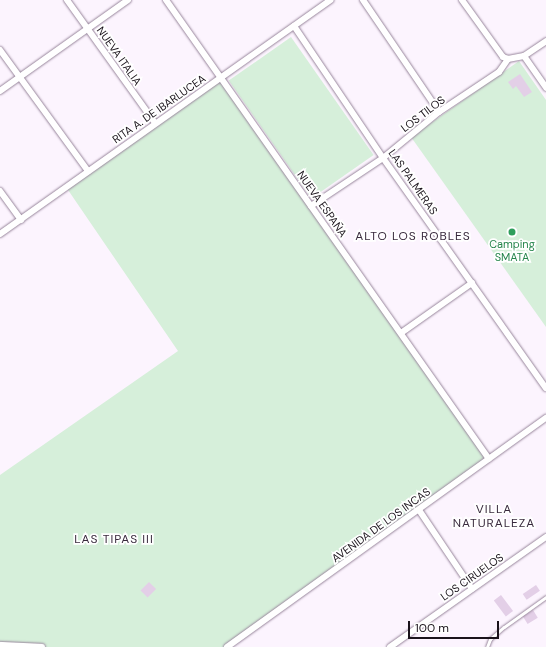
<!DOCTYPE html>
<html>
<head>
<meta charset="utf-8">
<style>
	body { margin:0 }
	#map { position:relative; width:546px; height:647px; overflow:hidden; background:#fcf4fe; font-family:"DM Sans",sans-serif }
	div>[style] { position:absolute }
	[style*='--x'] { left:calc(var(--x)*1px); top:calc(var(--y)*1px); width:calc(var(--w)*1px); rotate:calc(var(--a)*1deg) }
	.green>* { inset:0; background:#d6efda; transform-origin:0 0 }
	.building>* { inset:0; background:#e3cfe7; transform-origin:0 0 }
	.roads { filter:drop-shadow(0 0 1px #98869c) drop-shadow(0 0 1px #98869c) }
	.service>* { height:3px; margin:-1.5px; padding:0 1.5px; transform-origin:1.5px; border-radius:1.5px; background:#fff }
	.minor>* { height:6px; margin:-3px; padding:0 3px; transform-origin:3px; border-radius:3px; background:#fff }
	.dots>* { width:11px; height:11px; translate:-50% -50%; box-sizing:border-box; border:2px solid #fff; border-radius:50% }
	span { translate:-50% -50%; white-space:nowrap; text-align:center; line-height:1.15; -webkit-text-stroke:3.5px #fff; paint-order:stroke }
	.street-label { font-size:11px; color:#1a131b }
	.leisure-label { font-size:11px; color:#27864d }
	.neighbourhood-label { font-size:12px; color:#392a3d; letter-spacing:1px }
	.scale { position:absolute; left:408px; top:621px; width:91px; height:18px; box-sizing:border-box; border:2px solid #1a131b; border-top:0; padding-left:5px; font-size:12px; line-height:14px; white-space:nowrap; color:#1a131b; -webkit-text-stroke:3px #fff; paint-order:stroke }
</style>
</head>
<body>
<div id="map">
	<div class="green">
		<div style="left:291px;top:37px;width:144px;height:76px;rotate:55deg"></div>
		<div style="clip-path:polygon(519px 61px,546px 100px,546px 327px,411px 137px)"></div>
		<div style="clip-path:polygon(221px 78px,489px 459px,227px 647px,0 647px,0 475px,178px 351px,66px 187px)"></div>
	</div>
	<div class="building">
		<div style="clip-path:polygon(520px 74px,532px 92px,524px 97px,516px 86px,513px 89px,508px 82px)"></div>
		<div style="left:149px;top:582px;width:10px;height:12px;rotate:45deg"></div>
		<div style="left:536px;top:585px;width:7px;height:16px;rotate:56deg"></div>
		<div style="left:501px;top:595px;width:20px;height:9px;rotate:53deg"></div>
		<div style="left:533px;top:610px;width:9px;height:12px;rotate:58deg"></div>
	</div>
	<div class="roads">
		<div class="service">
			<div style="--x:487;--y:647;--w:9;--a:-69"></div>
			<div style="--x:490;--y:639;--w:18;--a:-41"></div>
			<div style="--x:504;--y:627;--w:52;--a:-35.5"></div>
		</div>
		<div class="minor">
			<div style="--x:67;--y:0;--w:151;--a:54.4"></div>
			<div style="--x:166;--y:0;--w:561;--a:54.87"></div>
			<div style="--x:363;--y:0;--w:135;--a:55.8"></div>
			<div style="--x:462;--y:0;--w:70;--a:54.3"></div>
			<div style="--x:503;--y:57;--w:5;--a:22"></div>
			<div style="--x:508;--y:59;--w:16;--a:-11"></div>
			<div style="--x:524;--y:56;--w:27;--a:-34"></div>
			<div style="--x:294;--y:26;--w:159;--a:56"></div>
			<div style="--x:383;--y:158;--w:282;--a:54.7"></div>
			<div style="--x:0;--y:50;--w:150;--a:54"></div>
			<div style="--x:524;--y:56;--w:39;--a:55"></div>
			<div style="--x:0;--y:91;--w:157;--a:-35.4"></div>
			<div style="--x:0;--y:191;--w:36;--a:54"></div>
			<div style="--x:311;--y:206;--w:87;--a:-33.7"></div>
			<div style="--x:383;--y:158;--w:72;--a:-39.4"></div>
			<div style="--x:439;--y:112;--w:72;--a:-33.7"></div>
			<div style="--x:499;--y:72;--w:16;--a:-55"></div>
			<div style="--x:0;--y:234;--w:405;--a:-35.3"></div>
			<div style="--x:401;--y:333;--w:87;--a:-35.2"></div>
			<div style="--x:419;--y:510;--w:95;--a:56.1"></div>
			<div style="--x:0;--y:645;--w:42;--a:2.7"></div>
			<div style="--x:227;--y:647;--w:393;--a:-35.7"></div>
			<div style="--x:390;--y:647;--w:191;--a:-35.2"></div>
		</div>
	</div>
	<div class="dots">
		<div style="left:512px;top:232px;background:#2e9e5b"></div>
	</div>
	<div class="street-label">
		<span style="left:119px;top:56px;rotate:55deg">NUEVA ITALIA</span>
		<span style="left:159px;top:109px;rotate:-35deg">RITA A. DE IBARLUCEA</span>
		<span style="left:423px;top:114px;rotate:-37deg">LOS TILOS</span>
		<span style="left:413px;top:182px;rotate:55deg">LAS PALMERAS</span>
		<span style="left:322px;top:204px;rotate:55deg">NUEVA ESPAÑA</span>
		<span style="left:381px;top:525px;rotate:-36deg">AVENIDA DE LOS INCAS</span>
		<span style="left:472px;top:577px;rotate:-35deg">LOS CIRUELOS</span>
	</div>
	<div class="leisure-label">
		<span style="left:512px;top:251px">Camping<br>SMATA</span>
	</div>
	<div class="neighbourhood-label">
		<span style="left:413px;top:237px">ALTO LOS ROBLES</span>
		<span style="left:494px;top:517px">VILLA<br>NATURALEZA</span>
		<span style="left:114px;top:540px">LAS TIPAS III</span>
	</div>
	<div class="scale">100 m</div>
</div>
</body>
</html>
